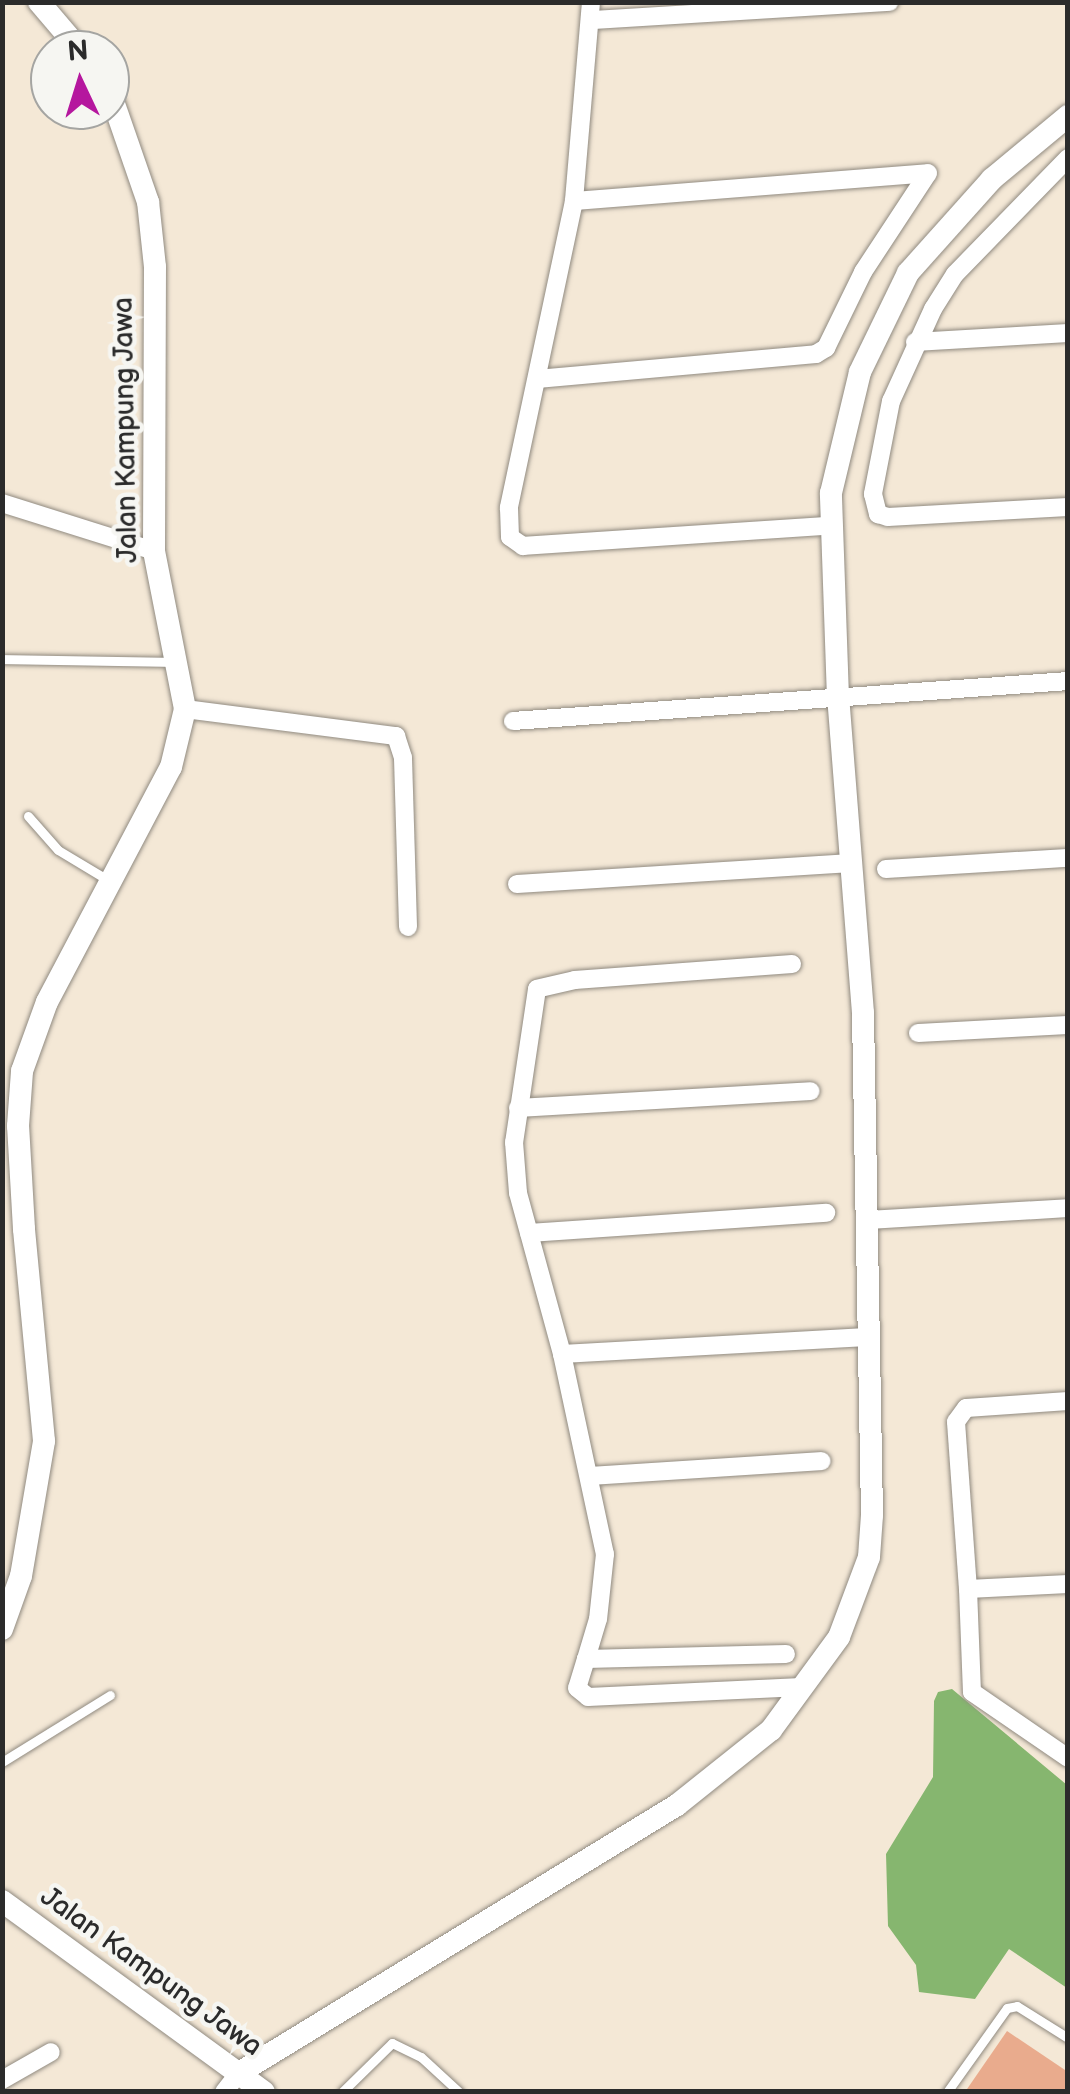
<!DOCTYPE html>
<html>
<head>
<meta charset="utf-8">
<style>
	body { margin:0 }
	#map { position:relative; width:1070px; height:2094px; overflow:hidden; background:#f4e8d6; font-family:"Balsamiq Sans",sans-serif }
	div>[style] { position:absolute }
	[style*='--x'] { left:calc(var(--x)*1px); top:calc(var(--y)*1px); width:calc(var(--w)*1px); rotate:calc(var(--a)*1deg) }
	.forest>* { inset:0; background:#86b66f }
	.building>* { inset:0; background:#e9ab8d }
	.roads { filter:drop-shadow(0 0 2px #908a80) drop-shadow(0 0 2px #908a80) }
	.service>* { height:9px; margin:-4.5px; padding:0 4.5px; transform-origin:4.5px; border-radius:4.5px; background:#fff }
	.minor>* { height:18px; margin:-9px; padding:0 9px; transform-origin:9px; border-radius:9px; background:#fff }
	.tertiary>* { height:22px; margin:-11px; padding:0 11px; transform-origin:11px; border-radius:11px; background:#fff }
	span { translate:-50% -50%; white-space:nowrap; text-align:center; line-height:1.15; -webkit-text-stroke:9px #f6f6f2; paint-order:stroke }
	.street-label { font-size:28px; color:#2b2b2b }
	.frame { position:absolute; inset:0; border:5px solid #2b2b2b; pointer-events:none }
	.north { position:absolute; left:30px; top:30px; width:100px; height:100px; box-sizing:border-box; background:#f6f6f2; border:2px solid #a5a5a2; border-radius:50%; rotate:356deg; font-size:28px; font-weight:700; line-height:40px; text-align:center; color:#2b2b2b }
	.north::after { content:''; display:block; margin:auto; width:35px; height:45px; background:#b5179e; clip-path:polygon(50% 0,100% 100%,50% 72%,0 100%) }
</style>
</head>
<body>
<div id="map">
	<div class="forest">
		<div style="clip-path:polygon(952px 1689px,1067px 1785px,1067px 1988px,1009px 1949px,975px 1999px,919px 1992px,916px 1965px,888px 1926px,886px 1854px,933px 1777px,934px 1701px,938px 1692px)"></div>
	</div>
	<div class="building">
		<div style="clip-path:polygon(1007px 2031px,1068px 2072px,1068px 2092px,965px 2092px)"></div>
	</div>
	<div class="roads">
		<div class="service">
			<div style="--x:2;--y:659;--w:171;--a:1"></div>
			<div style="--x:28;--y:816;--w:45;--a:48.6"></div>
			<div style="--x:58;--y:850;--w:58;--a:31"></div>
			<div style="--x:2;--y:1762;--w:127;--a:-31.8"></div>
			<div style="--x:342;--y:2092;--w:70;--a:-44.4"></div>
			<div style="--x:392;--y:2043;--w:32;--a:26"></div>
			<div style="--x:421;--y:2057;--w:52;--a:42.6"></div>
			<div style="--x:947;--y:2092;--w:103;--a:-54.5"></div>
			<div style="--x:1007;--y:2008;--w:10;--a:-11"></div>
			<div style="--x:1017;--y:2006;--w:60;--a:32.1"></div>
		</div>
		<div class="minor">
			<div style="--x:591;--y:2;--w:200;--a:94.9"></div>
			<div style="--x:574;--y:201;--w:314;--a:102"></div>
			<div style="--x:509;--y:508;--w:29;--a:88"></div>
			<div style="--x:510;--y:537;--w:16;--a:35"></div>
			<div style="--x:523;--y:546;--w:306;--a:-3.8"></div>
			<div style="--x:594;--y:20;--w:296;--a:-3.5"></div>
			<div style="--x:1068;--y:158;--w:162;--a:134.2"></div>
			<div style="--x:955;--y:274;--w:41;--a:122.2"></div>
			<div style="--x:933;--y:309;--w:101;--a:114.5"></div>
			<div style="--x:891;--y:401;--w:95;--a:101"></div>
			<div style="--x:873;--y:494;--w:21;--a:76"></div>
			<div style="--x:878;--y:514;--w:10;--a:17"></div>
			<div style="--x:888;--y:517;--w:180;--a:-3.2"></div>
			<div style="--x:574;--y:201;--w:355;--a:-4.5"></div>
			<div style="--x:915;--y:342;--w:153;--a:-3.4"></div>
			<div style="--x:537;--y:379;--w:280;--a:-5.1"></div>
			<div style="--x:816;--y:354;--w:12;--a:-31"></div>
			<div style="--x:826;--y:348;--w:85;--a:-64"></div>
			<div style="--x:863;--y:272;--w:118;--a:-56.7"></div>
			<div style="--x:2;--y:503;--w:159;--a:17.5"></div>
			<div style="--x:185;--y:709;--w:213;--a:7.3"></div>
			<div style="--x:396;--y:736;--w:23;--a:72"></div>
			<div style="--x:403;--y:758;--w:169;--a:88.3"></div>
			<div style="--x:513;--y:721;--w:556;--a:-4.12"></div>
			<div style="--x:886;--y:869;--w:182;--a:-3.5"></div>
			<div style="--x:517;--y:884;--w:335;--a:-3.6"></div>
			<div style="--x:792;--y:964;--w:218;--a:175.8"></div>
			<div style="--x:575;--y:980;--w:39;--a:167"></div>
			<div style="--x:537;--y:989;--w:155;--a:98.5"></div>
			<div style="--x:514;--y:1142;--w:51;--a:85.5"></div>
			<div style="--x:518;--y:1193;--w:167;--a:74.7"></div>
			<div style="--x:562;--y:1354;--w:305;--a:-3.2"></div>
			<div style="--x:918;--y:1033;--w:150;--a:-3.1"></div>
			<div style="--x:518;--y:1108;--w:293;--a:-3.3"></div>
			<div style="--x:868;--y:1220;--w:200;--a:-3.4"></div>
			<div style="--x:529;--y:1233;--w:298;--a:-3.9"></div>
			<div style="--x:562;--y:1354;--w:205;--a:77.9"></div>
			<div style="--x:605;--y:1554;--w:65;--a:96.1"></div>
			<div style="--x:598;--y:1619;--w:42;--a:106.7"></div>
			<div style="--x:586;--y:1659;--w:200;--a:-1.4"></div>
			<div style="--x:1068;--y:1401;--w:102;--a:176.1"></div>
			<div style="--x:966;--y:1408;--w:17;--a:126"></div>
			<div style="--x:956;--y:1422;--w:167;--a:85.9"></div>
			<div style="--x:968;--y:1589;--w:100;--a:-2.9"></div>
			<div style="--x:591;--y:1476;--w:231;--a:-3.7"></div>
			<div style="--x:968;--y:1589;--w:103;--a:87.8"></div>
			<div style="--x:972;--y:1692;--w:116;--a:34.5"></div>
			<div style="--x:586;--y:1659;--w:30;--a:107"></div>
			<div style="--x:577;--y:1688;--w:14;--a:39"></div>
			<div style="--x:588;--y:1697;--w:214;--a:-2.7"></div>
			<div style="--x:2;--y:2080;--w:56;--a:-29.7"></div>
			<div style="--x:224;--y:2092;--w:24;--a:-52"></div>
		</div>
		<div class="tertiary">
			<div style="--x:39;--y:2;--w:63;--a:49.5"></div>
			<div style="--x:2;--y:1629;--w:56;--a:-70.3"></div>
			<div style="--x:21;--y:1576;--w:137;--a:-80.3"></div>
			<div style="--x:44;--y:1441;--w:213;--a:-95.4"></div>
			<div style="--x:24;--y:1229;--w:103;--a:-93.3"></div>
			<div style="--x:18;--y:1126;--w:55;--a:-85.8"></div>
			<div style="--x:22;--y:1071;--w:73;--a:-70.1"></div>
			<div style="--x:47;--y:1002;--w:266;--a:-62.2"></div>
			<div style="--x:171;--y:767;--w:60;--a:-76.4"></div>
			<div style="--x:185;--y:709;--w:161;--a:-101.1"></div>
			<div style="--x:154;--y:551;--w:284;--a:-89.8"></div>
			<div style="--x:155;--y:267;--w:65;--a:-96.1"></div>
			<div style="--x:148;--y:202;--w:116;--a:-109.1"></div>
			<div style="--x:2;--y:1901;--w:324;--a:36.1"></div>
			<div style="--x:239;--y:2073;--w:513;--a:-31.46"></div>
			<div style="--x:677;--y:1805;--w:120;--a:-38.6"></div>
			<div style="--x:771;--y:1730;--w:115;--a:-53.8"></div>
			<div style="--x:839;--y:1637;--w:85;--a:-69.4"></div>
			<div style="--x:869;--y:1557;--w:42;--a:-85.9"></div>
			<div style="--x:872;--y:1515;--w:502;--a:-91.03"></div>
			<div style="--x:863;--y:1013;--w:316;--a:-94.5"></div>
			<div style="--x:838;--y:698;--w:205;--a:-92"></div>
			<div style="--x:831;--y:493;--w:124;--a:-76.5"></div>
			<div style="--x:860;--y:372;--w:110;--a:-64.1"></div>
			<div style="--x:908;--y:273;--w:126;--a:-48.2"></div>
			<div style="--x:992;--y:179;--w:99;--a:-39.7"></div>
		</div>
	</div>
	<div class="street-label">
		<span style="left:126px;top:430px;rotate:-91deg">Jalan Kampung Jawa</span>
		<span style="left:151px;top:1972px;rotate:36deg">Jalan Kampung Jawa</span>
	</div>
	<div class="frame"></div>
	<div class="north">N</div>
</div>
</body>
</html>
